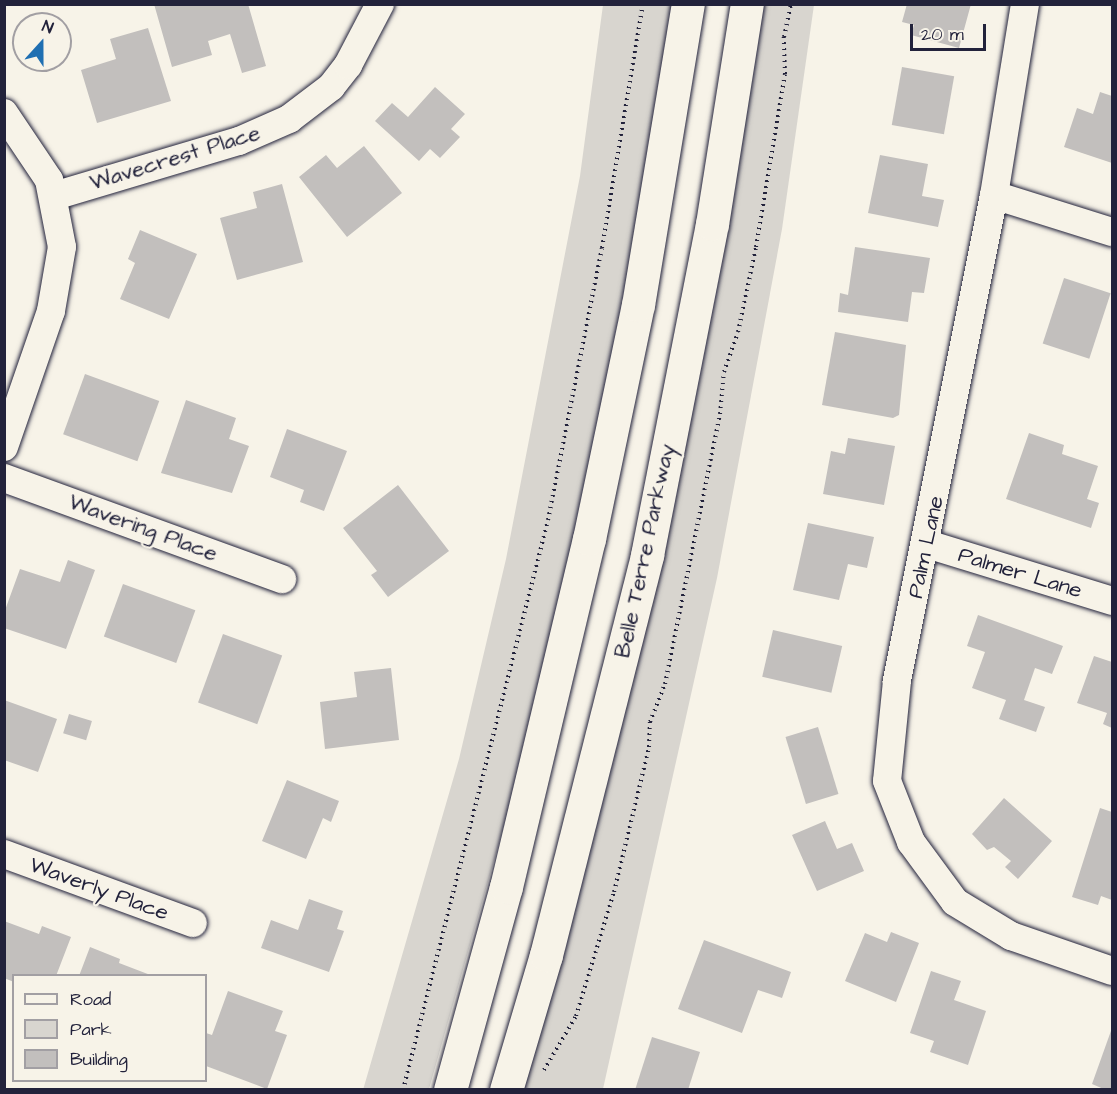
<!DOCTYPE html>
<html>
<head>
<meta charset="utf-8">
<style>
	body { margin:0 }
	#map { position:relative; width:1117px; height:1094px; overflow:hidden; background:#f7f3e8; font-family:"Architects Daughter",sans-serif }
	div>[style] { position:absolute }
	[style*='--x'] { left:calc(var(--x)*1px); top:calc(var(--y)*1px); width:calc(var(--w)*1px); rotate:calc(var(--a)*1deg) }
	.green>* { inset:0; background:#d8d5cf }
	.building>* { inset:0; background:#c2bfbd; transform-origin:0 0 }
	.path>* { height:4px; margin-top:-2px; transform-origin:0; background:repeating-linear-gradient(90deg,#22223b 0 1.5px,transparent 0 6px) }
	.roads { filter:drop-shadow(0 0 2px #22223b) drop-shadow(0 0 2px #22223b) }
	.minor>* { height:28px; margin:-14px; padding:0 14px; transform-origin:14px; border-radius:14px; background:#f7f3e8 }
	.secondary>* { height:33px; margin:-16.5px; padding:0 16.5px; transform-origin:16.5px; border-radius:16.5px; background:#f7f3e8 }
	span { translate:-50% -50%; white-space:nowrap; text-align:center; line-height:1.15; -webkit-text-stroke:4.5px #f7f3e8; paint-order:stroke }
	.street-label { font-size:22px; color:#22223b }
	.frame { position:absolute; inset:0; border:6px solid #22223b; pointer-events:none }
	.legend { position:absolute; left:12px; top:974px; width:195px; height:108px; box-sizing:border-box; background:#f7f3e8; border:2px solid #a29fa3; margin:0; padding:8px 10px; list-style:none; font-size:18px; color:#22223b }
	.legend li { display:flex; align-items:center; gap:12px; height:30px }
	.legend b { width:30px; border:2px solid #a29fa3 }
	.north { position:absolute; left:12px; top:12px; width:60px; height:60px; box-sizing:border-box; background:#f7f3e8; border:2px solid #a29fa3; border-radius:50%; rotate:21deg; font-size:16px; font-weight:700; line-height:24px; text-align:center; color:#22223b }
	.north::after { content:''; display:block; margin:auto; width:21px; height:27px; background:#1f6fb2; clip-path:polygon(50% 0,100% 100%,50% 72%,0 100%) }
	.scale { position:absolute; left:910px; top:24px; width:76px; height:27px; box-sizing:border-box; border:3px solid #22223b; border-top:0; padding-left:8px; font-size:18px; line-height:21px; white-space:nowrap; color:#22223b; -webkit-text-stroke:4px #f7f3e8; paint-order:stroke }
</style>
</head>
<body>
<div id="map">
	<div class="green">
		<div style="clip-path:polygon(603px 5px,673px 5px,641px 203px,587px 481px,507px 815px,429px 1089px,363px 1090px,459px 759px,506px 559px,580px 176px)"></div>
		<div style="clip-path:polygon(762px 5px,814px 5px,782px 229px,717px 578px,603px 1089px,524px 1090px)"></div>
	</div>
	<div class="building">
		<div style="clip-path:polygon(154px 4px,248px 4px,266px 66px,242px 73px,230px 34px,208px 41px,212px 55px,172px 67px)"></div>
		<div style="clip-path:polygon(907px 4px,971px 4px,959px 48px,911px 35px,914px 25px,902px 22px)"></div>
		<div style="clip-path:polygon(148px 28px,171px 101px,97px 123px,81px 70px,116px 59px,110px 39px)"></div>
		<div style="left:902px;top:67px;width:53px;height:59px;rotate:10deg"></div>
		<div style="clip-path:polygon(435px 87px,465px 114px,451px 129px,460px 137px,440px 158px,430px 149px,419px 161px,375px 121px,392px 103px,408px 117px)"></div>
		<div style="clip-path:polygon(1100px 92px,1112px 96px,1112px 163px,1064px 147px,1077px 108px,1093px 114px)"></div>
		<div style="clip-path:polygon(364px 146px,402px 193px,347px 237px,299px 177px,326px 155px,337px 168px)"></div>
		<div style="clip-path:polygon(880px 155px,928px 164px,922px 196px,944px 200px,938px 227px,868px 213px)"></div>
		<div style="clip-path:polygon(282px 184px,303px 262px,237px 280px,220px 218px,257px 208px,253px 192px)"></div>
		<div style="clip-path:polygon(140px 230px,197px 254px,169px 319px,120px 299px,135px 263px,128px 259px)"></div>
		<div style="clip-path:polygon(855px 247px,930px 258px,924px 293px,912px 292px,908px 322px,838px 312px,840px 293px,848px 295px)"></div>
		<div style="left:1064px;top:278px;width:49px;height:69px;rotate:18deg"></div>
		<div style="clip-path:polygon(835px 332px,906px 345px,899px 415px,893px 418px,822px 405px)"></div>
		<div style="left:85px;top:374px;width:79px;height:64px;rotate:20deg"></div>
		<div style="clip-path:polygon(186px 400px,236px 418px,229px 439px,249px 446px,232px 493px,161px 473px)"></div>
		<div style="clip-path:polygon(287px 429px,347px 451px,324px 511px,300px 502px,304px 490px,270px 477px)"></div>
		<div style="clip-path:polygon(1029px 433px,1064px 445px,1062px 454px,1098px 466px,1087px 499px,1099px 503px,1091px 528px,1006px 499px)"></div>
		<div style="clip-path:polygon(848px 438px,895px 446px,884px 505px,823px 494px,831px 451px,845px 454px)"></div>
		<div style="clip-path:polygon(398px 485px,449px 551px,388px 597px,371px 575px,377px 571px,343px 528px)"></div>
		<div style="clip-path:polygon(808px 523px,874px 537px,867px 568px,848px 564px,839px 600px,793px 590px)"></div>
		<div style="clip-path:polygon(68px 560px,95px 570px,66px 649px,4px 628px,4px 613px,20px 569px,60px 582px)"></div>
		<div style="left:123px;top:584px;width:77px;height:56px;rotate:20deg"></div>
		<div style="clip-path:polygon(978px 615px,1063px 646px,1052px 674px,1035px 668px,1024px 700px,1045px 707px,1036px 732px,999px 719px,1006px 700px,972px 688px,985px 652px,967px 646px)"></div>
		<div style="left:773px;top:630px;width:71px;height:48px;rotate:13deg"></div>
		<div style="left:223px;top:634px;width:63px;height:73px;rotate:20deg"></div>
		<div style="clip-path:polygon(1094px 656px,1112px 662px,1112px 728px,1103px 724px,1107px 713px,1077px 703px)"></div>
		<div style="clip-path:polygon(391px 668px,399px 740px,325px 749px,320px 702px,357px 697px,354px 672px)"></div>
		<div style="clip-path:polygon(4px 700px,57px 719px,38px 772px,4px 760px)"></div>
		<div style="left:69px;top:714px;width:24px;height:20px;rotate:17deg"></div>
		<div style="left:818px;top:727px;width:70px;height:34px;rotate:73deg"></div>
		<div style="clip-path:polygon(287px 780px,339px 801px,331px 822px,323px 818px,306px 859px,262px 841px)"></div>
		<div style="clip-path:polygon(1004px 798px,1052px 841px,1018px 879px,1005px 867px,1011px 861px,994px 847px,987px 850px,972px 834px)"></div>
		<div style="clip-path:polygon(1100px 808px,1112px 812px,1112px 900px,1101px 896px,1098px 905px,1072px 897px)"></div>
		<div style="clip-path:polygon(825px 821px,837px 849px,852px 843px,864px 871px,817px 891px,792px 835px)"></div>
		<div style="clip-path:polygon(309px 899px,343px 911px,337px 929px,344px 931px,329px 972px,261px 948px,271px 920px,298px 930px)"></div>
		<div style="clip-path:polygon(4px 921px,39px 934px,42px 926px,71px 937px,56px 976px,14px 976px,14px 982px,4px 978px)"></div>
		<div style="clip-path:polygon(891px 932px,919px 943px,896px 1002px,845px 981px,865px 933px,887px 942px)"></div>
		<div style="clip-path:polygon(704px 940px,791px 972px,782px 998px,758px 990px,742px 1033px,678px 1009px)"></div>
		<div style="clip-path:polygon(90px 947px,120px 959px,119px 963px,153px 976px,79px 976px)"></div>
		<div style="clip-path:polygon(931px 971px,961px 981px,954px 1000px,986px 1011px,968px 1065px,930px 1052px,934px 1041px,910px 1033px)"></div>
		<div style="clip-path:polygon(228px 991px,283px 1011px,275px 1031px,287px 1035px,267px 1089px,206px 1066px,206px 1033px,212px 1035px)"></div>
		<div style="clip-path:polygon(1112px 1028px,1112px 1090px,1106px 1090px,1092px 1084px)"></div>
		<div style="clip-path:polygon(652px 1037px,700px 1052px,688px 1090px,635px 1090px)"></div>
	</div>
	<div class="path">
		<div style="--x:544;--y:1070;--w:63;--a:-59.3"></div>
		<div style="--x:576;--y:1016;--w:130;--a:-73"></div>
		<div style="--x:614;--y:892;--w:149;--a:-76.4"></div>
		<div style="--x:649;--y:747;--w:25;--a:-88"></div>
		<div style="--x:650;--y:722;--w:41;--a:-68.5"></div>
		<div style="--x:665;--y:684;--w:276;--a:-78.5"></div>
		<div style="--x:720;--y:414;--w:42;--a:-84.6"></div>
		<div style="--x:724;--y:372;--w:42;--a:-70.7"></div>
		<div style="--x:738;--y:332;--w:87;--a:-78"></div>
		<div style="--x:756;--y:247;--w:175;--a:-80.5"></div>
		<div style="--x:785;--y:74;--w:37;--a:-92"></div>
		<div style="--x:784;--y:37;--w:34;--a:-78"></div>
		<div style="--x:403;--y:1090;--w:588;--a:-75.73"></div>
		<div style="--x:548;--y:520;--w:277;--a:-78.8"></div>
		<div style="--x:602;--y:248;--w:247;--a:-80.5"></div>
	</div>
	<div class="roads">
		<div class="minor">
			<div style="--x:1025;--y:4;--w:193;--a:99.2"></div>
			<div style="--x:994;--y:195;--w:496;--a:101.3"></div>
			<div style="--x:897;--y:681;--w:100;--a:95.7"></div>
			<div style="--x:887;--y:781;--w:66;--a:68.5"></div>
			<div style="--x:911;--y:842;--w:74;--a:53.7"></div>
			<div style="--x:955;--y:902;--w:66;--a:31.3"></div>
			<div style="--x:1011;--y:936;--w:107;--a:19.1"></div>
			<div style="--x:4;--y:113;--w:81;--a:56.1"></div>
			<div style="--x:49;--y:180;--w:68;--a:79"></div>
			<div style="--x:62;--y:247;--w:65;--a:99.8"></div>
			<div style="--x:51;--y:311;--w:144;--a:109.1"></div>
			<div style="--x:994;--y:195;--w:124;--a:17.4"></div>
			<div style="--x:54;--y:196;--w:193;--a:-16.6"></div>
			<div style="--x:239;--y:141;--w:55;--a:-23.7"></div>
			<div style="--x:289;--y:119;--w:53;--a:-37.3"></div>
			<div style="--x:331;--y:87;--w:28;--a:-52"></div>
			<div style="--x:348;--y:65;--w:69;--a:-62.3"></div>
			<div style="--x:4;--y:478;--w:296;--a:20"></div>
			<div style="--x:927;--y:544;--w:194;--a:17.1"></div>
			<div style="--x:4;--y:854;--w:201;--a:20.1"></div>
		</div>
		<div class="secondary">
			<div style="--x:450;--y:1090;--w:211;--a:-74.6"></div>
			<div style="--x:506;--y:887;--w:358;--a:-76.6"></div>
			<div style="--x:589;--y:539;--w:239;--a:-78.2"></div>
			<div style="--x:638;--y:305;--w:305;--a:-80.6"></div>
			<div style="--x:506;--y:1090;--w:141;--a:-73.5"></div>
			<div style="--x:546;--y:955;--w:413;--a:-75.8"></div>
			<div style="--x:647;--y:555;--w:337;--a:-78.9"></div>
			<div style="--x:712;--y:224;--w:223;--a:-81"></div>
		</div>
	</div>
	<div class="street-label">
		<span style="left:175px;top:158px;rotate:-17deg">Wavecrest Place</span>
		<span style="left:143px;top:528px;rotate:20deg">Wavering Place</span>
		<span style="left:926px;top:547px;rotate:-78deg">Palm Lane</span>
		<span style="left:645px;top:551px;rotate:-78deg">Belle Terre Parkway</span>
		<span style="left:1020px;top:573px;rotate:17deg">Palmer Lane</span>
		<span style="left:99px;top:889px;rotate:20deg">Waverly Place</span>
	</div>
	<div class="frame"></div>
	<ul class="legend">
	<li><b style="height:8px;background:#f7f3e8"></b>Road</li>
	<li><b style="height:16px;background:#d8d5cf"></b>Park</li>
	<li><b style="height:16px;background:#c2bfbd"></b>Building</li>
	</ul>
	<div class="north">N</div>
	<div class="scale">20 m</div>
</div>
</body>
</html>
